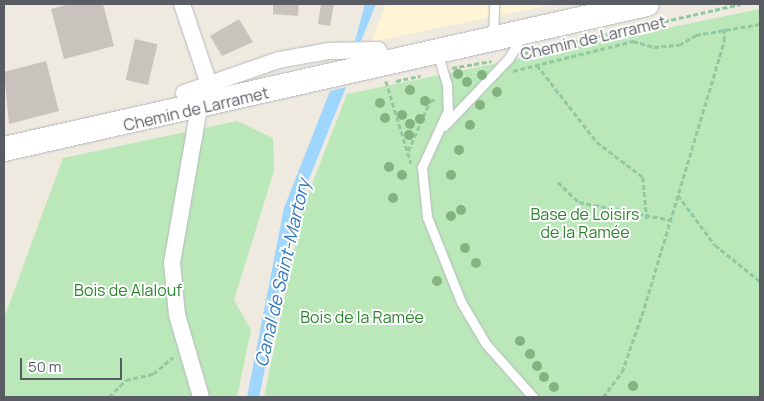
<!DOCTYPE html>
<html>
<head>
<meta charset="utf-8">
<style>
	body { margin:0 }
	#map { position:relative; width:764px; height:401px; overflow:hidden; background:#eeeae0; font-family:Manrope,sans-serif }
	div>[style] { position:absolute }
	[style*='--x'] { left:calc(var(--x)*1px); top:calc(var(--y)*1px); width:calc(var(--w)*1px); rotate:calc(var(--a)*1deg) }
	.commercial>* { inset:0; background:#fff4d3 }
	.green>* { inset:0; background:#bae8b9 }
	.water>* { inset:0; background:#9ed6ff }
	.building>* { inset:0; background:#c8c4bd; transform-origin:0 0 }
	.path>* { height:2.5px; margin-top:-1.25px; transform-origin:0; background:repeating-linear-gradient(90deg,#92c9a1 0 5px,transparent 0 7.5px) }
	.roads { filter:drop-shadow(0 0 1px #b6b9be) drop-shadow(0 0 1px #b6b9be) }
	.service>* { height:9px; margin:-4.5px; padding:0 4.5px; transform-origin:4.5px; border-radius:4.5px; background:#fff }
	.minor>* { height:16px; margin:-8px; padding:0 8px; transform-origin:8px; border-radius:8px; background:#fff }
	.secondary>* { height:24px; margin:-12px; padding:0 12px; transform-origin:12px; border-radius:12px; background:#fff }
	.trees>* { width:10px; height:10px; margin:-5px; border-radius:50%; background:#84b37f }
	span { translate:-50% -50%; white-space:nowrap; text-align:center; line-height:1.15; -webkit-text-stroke:4px #fff; paint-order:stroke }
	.street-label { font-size:16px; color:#595d63 }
	.park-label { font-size:16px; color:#2d862f }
	.water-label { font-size:18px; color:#3377b9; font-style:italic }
	.frame { position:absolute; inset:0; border:5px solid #595d63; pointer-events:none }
	.scale { position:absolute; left:20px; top:358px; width:102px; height:22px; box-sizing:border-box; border:2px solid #595d63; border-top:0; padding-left:6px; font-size:15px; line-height:18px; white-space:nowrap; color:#595d63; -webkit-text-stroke:4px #fff; paint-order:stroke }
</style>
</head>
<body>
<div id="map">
	<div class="commercial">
		<div style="clip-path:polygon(386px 4px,555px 4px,371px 42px)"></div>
	</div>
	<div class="green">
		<div style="clip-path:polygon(760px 9px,760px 397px,264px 397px,303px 207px,347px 94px)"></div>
		<div style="clip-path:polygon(237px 121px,273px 138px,274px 171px,234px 300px,251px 330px,237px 397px,4px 397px,4px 318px,63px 158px)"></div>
	</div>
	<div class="water">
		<div style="clip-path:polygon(365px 4px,376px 4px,361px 41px,355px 41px)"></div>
		<div style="clip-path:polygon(346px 87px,299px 204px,259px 397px,247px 397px,284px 208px,330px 91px)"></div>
	</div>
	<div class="building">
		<div style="clip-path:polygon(70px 4px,103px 4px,114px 46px,64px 59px,51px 9px)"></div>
		<div style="clip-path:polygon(273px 4px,299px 4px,298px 16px,273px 14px)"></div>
		<div style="clip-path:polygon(321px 4px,334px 4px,330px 26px,318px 24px)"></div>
		<div style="clip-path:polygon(239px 19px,253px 42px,222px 56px,210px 36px)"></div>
		<div style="left:135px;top:39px;width:23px;height:42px;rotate:13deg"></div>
		<div style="clip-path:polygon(46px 61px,59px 111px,9px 124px,4px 72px)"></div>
	</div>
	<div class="path">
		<div style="--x:525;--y:53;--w:221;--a:-12.8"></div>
		<div style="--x:537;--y:65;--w:98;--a:52.1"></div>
		<div style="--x:597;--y:142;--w:58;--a:37.3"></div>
		<div style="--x:643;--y:177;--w:42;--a:84.6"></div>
		<div style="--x:452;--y:68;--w:40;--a:-10"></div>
		<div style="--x:513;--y:71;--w:124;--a:-14"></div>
		<div style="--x:633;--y:41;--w:22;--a:16"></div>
		<div style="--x:654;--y:47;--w:25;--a:-5"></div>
		<div style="--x:679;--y:45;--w:20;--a:-30"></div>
		<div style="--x:696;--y:35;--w:65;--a:-9.8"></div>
		<div style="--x:386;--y:81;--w:86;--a:73"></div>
		<div style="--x:396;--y:81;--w:25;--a:-12"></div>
		<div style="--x:408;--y:151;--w:55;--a:-66.3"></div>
		<div style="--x:430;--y:101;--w:6;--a:-18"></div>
		<div style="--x:558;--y:182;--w:29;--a:44"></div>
		<div style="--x:579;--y:202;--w:94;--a:11.1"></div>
		<div style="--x:678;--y:195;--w:62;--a:53.5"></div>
		<div style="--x:715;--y:245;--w:58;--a:38.7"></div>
		<div style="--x:109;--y:397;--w:24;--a:-45"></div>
		<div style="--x:126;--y:380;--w:28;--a:-13"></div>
		<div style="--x:153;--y:374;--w:26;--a:-40"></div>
		<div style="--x:603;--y:397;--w:31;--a:-53"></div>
		<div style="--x:622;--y:372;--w:68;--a:-71"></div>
		<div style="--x:644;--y:308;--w:279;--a:-73.3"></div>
		<div style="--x:724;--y:41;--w:12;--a:-90"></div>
	</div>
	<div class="roads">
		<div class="service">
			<div style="--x:493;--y:38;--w:34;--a:-88"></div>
			<div style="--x:437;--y:52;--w:34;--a:73"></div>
			<div style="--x:447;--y:85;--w:25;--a:88"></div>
			<div style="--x:448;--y:110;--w:63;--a:114.5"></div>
			<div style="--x:422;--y:167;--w:50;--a:84.3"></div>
			<div style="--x:427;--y:217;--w:92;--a:68.2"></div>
			<div style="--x:461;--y:302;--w:49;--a:59.2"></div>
			<div style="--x:486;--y:344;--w:71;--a:48.4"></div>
			<div style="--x:444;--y:126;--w:94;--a:-46.3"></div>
			<div style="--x:509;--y:58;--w:17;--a:-59"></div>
			<div style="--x:518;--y:43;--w:8;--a:-97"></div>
		</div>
		<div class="minor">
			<div style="--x:182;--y:4;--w:84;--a:71.4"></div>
			<div style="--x:184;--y:93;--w:101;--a:-19.2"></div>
			<div style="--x:279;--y:60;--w:51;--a:-10.2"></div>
			<div style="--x:329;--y:51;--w:49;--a:-1.2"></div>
			<div style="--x:378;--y:50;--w:17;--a:57"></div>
			<div style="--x:199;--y:108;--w:157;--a:99.9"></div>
			<div style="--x:172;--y:263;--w:52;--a:84.5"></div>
			<div style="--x:177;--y:315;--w:85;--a:73.7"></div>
		</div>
		<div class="secondary">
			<div style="--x:4;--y:149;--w:659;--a:-12.71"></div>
		</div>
	</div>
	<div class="trees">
		<div style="left:458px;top:74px"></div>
		<div style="left:482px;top:75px"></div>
		<div style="left:467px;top:82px"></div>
		<div style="left:410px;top:90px"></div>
		<div style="left:497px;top:92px"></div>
		<div style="left:425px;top:101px"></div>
		<div style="left:380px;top:103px"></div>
		<div style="left:480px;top:105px"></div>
		<div style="left:402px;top:115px"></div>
		<div style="left:385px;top:118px"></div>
		<div style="left:420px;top:119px"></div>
		<div style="left:410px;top:124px"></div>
		<div style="left:470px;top:125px"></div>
		<div style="left:409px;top:135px"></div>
		<div style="left:459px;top:150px"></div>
		<div style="left:389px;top:167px"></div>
		<div style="left:402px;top:175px"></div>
		<div style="left:451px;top:175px"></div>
		<div style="left:393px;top:198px"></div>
		<div style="left:461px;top:210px"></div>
		<div style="left:451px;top:216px"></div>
		<div style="left:465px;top:248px"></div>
		<div style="left:476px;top:263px"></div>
		<div style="left:437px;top:281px"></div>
		<div style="left:520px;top:341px"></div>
		<div style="left:530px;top:354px"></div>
		<div style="left:537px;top:366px"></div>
		<div style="left:544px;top:377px"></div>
		<div style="left:633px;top:386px"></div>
		<div style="left:554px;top:387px"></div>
	</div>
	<div class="street-label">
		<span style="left:593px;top:38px;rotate:-13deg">Chemin de Larramet</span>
		<span style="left:196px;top:109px;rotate:-13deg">Chemin de Larramet</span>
	</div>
	<div class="park-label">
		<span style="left:585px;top:223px">Base de Loisirs<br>de la Ramée</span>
		<span style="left:128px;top:290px">Bois de Alalouf</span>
		<span style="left:362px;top:317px">Bois de la Ramée</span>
	</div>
	<div class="water-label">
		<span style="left:282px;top:273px;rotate:-77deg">Canal de Saint-Martory</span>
	</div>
	<div class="frame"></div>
	<div class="scale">50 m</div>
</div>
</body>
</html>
